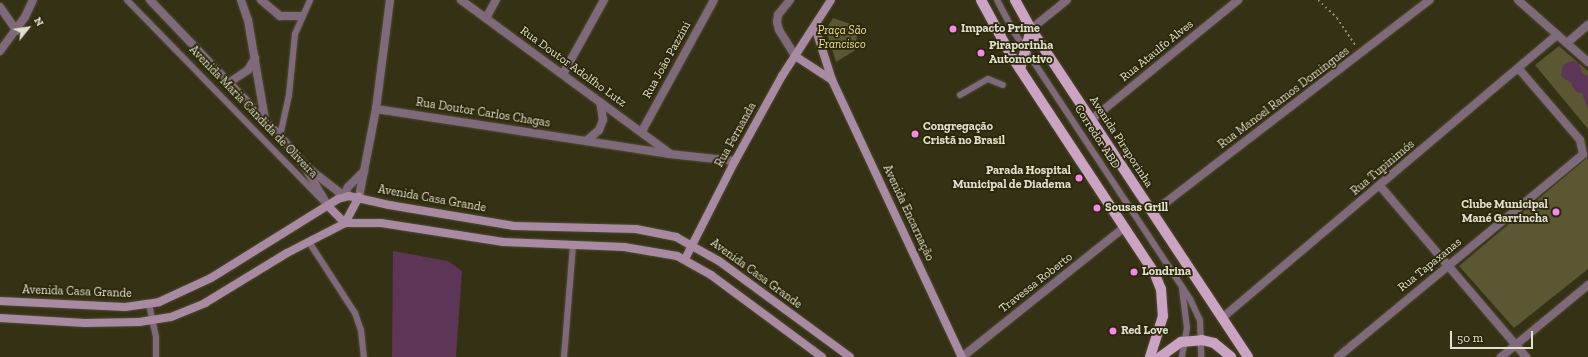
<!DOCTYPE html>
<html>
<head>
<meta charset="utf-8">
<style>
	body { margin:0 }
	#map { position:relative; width:1588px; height:357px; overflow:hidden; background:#353115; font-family:"Zilla Slab",serif }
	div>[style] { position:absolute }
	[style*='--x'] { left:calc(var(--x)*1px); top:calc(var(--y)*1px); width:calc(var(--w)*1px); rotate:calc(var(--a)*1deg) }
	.green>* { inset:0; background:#5c5733 }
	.water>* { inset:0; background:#5d3557 }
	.path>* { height:2px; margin-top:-1px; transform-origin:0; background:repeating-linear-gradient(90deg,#8d8a74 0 2px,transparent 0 5px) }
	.roads { filter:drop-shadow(0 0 1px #514d33) drop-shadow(0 0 1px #514d33) }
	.lane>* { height:6px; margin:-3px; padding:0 3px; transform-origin:3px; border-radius:3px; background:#7e6a7a }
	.street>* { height:8px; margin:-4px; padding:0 4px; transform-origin:4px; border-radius:4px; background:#7e6a7a }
	.secondary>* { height:8px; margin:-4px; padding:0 4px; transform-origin:4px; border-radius:4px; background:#a98aa3 }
	.primary>* { height:10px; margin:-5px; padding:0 5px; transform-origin:5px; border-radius:5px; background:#cba3c3 }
	.dots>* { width:11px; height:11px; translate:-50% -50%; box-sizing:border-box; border:2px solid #2b270a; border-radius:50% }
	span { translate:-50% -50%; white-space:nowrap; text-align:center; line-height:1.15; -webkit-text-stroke:3.5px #2b270a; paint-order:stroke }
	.poi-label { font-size:12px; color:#e1e0cf; font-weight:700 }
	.left { translate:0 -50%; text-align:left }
	.right { translate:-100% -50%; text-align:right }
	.park-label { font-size:12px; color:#ede28d; font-style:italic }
	.street-label { font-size:12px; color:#e1e0cf }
	.north { position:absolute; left:8px; top:8px; width:40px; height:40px; -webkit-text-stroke:3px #2b270a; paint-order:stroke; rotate:60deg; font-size:11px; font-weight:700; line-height:16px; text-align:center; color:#e1e0cf }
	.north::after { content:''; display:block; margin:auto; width:14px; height:18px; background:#e1e0cf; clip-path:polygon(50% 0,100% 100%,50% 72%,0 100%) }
	.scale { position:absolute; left:1450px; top:331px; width:83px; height:18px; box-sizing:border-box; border:2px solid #e1e0cf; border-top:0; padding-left:5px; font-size:12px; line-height:14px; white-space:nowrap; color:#e1e0cf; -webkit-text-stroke:3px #2b270a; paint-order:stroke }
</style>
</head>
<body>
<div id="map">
	<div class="green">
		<div style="clip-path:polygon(833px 18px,859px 27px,854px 51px,836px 62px,826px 30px)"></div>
		<div style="clip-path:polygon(1559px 46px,1588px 71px,1588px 129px,1535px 65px)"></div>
		<div style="clip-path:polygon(1588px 157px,1588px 269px,1514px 328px,1459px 266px)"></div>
	</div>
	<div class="water">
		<div style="clip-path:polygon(1573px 61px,1579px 63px,1582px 73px,1588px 76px,1588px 109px,1582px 93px,1576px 92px,1571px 83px,1561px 76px,1563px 65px)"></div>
		<div style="clip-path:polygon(393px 251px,448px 261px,462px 271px,456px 357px,392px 357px)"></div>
	</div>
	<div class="path">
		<div style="--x:1318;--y:0;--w:26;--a:43"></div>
		<div style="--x:1337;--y:18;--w:34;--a:56"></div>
	</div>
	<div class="roads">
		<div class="lane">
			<div style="--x:127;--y:0;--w:281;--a:45.7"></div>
			<div style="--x:997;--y:0;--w:36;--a:62"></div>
			<div style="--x:1014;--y:32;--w:320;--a:56.6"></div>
			<div style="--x:1190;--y:299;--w:23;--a:65"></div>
			<div style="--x:1200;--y:320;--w:37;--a:88"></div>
			<div style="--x:960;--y:95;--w:32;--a:-30"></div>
			<div style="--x:988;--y:79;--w:16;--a:22"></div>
			<div style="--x:280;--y:136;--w:42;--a:-77.6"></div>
			<div style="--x:289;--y:95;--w:61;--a:-84.4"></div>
			<div style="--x:295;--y:34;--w:37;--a:-66"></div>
			<div style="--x:309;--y:242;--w:85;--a:57.1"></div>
			<div style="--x:355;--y:313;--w:18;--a:71"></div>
			<div style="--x:361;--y:330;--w:27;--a:84"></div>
			<div style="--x:1182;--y:288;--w:40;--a:82.9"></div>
			<div style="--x:1187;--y:328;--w:29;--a:100"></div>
			<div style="--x:149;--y:304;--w:33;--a:78"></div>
			<div style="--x:156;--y:336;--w:21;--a:90"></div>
			<div style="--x:564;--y:357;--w:111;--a:-85.4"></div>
		</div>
		<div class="street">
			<div style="--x:150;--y:0;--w:188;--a:46.3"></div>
			<div style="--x:280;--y:136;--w:38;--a:50"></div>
			<div style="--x:304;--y:165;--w:48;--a:59.7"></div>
			<div style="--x:241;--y:0;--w:21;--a:71"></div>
			<div style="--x:248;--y:20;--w:100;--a:80.3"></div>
			<div style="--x:261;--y:0;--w:25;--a:40"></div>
			<div style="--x:280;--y:16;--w:21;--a:0"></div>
			<div style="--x:461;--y:0;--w:258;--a:36.3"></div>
			<div style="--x:790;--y:0;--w:19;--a:129"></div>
			<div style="--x:778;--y:15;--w:7;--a:98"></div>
			<div style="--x:777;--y:22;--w:8;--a:76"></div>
			<div style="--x:779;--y:30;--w:31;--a:58"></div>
			<div style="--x:1518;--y:0;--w:94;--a:41.5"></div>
			<div style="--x:0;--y:7;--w:29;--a:55"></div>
			<div style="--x:486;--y:18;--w:21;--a:-61"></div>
			<div style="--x:1031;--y:29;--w:46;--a:-38.9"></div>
			<div style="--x:1567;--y:43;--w:28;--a:-41"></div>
			<div style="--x:0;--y:51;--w:42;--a:-53.7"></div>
			<div style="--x:25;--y:17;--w:19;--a:-65"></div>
			<div style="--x:563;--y:74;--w:85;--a:-61"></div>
			<div style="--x:230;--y:82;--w:22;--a:-34"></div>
			<div style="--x:248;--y:70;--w:14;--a:-60"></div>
			<div style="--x:376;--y:109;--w:296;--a:8.7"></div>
			<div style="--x:669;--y:154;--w:66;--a:6.1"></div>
			<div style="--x:1091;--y:120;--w:190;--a:-39.2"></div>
			<div style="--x:642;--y:131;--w:149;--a:-61.2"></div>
			<div style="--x:586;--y:141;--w:17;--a:-40"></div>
			<div style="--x:599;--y:130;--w:11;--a:-68"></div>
			<div style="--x:603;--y:120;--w:18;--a:-99"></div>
			<div style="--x:308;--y:168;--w:46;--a:37.9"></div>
			<div style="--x:344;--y:196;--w:10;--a:-66"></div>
			<div style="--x:348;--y:187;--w:23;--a:-45"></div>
			<div style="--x:1380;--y:186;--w:225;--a:49.5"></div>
			<div style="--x:359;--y:197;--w:90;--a:-79.1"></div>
			<div style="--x:376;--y:109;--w:110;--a:-82.7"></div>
			<div style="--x:1152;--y:213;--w:350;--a:-37.5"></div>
			<div style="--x:1222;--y:318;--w:439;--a:-40.2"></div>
			<div style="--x:962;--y:357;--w:208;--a:-38.6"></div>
			<div style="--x:1338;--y:357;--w:318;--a:-39.6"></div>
			<div style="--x:1583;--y:154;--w:14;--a:-102"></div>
			<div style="--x:1580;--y:140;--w:94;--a:-130.7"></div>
			<div style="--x:1501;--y:357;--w:113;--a:-39.6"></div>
		</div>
		<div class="secondary">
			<div style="--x:815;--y:27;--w:56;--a:72.2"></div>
			<div style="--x:832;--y:80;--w:306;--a:64.9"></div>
			<div style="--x:795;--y:56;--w:44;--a:33"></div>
			<div style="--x:328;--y:206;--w:24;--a:45"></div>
			<div style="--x:345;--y:223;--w:30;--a:-62"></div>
			<div style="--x:685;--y:259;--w:110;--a:-63"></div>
			<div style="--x:735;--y:161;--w:97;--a:-61.1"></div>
			<div style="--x:782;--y:76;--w:90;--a:-57.2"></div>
			<div style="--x:0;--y:301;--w:125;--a:2.7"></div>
			<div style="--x:125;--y:307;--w:34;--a:-8"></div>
			<div style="--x:159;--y:302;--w:57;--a:-24.8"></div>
			<div style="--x:211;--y:278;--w:150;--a:-31.9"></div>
			<div style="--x:338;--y:199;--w:11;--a:-15"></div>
			<div style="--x:349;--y:196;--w:41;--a:12.7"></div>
			<div style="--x:389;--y:205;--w:127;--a:9.5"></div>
			<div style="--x:514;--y:226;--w:122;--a:1.4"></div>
			<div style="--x:636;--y:229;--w:41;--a:11.3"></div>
			<div style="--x:676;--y:237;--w:49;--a:29.2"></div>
			<div style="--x:719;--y:261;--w:162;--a:36.2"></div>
			<div style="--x:0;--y:318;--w:85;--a:3.4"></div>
			<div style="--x:85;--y:323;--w:54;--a:-1.1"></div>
			<div style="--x:139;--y:322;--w:32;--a:-9"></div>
			<div style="--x:171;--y:317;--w:37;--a:-22"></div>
			<div style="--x:205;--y:303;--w:96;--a:-31.4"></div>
			<div style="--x:287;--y:253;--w:65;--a:-27.3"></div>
			<div style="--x:345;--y:223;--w:36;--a:0"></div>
			<div style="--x:381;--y:223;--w:124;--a:8.8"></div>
			<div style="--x:504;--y:242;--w:120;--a:2.4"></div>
			<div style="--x:624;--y:247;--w:54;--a:9.6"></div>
			<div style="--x:677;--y:256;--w:39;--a:29"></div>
			<div style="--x:711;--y:275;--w:138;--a:36.5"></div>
		</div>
		<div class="primary">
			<div style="--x:981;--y:0;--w:65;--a:61.5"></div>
			<div style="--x:1012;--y:57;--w:258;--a:56.6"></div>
			<div style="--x:1154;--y:272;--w:18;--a:68"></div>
			<div style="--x:1161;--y:289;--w:27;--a:86"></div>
			<div style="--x:1163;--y:316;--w:43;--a:107.6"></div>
			<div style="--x:1015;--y:0;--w:33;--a:61"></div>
			<div style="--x:1031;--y:29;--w:393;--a:56.5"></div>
			<div style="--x:1020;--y:69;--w:41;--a:-74.6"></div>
			<div style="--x:1160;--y:357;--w:26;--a:-36"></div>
			<div style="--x:1181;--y:342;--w:21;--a:-5"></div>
			<div style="--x:1202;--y:340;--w:12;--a:14"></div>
			<div style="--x:1214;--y:343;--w:22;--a:39"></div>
		</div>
	</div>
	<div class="dots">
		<div style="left:953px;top:29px;background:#f987e9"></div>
		<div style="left:981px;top:53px;background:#f987e9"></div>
		<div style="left:915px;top:134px;background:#f987e9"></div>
		<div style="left:1079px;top:178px;background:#f987e9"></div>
		<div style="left:1097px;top:208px;background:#f987e9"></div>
		<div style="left:1556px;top:212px;background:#f987e9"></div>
		<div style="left:1134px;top:272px;background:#f987e9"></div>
		<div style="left:1113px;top:331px;background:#f987e9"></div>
	</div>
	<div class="poi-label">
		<span class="left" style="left:961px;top:29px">Impacto Prime</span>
		<span class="left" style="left:989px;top:53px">Piraporinha<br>Automotivo</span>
		<span class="left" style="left:923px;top:134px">Congregação<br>Cristã no Brasil</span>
		<span class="right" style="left:1071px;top:178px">Parada Hospital<br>Municipal de Diadema</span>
		<span class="right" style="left:1548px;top:212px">Clube Municipal<br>Mané Garrincha</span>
		<span class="left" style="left:1105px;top:208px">Sousas Grill</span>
		<span class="left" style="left:1142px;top:272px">Londrina</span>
		<span class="left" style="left:1121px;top:331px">Red Love</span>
	</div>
	<div class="park-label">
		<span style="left:842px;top:38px">Praça São<br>Francisco</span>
	</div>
	<div class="street-label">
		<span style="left:1157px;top:51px;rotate:-39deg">Rua Ataulfo Alves</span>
		<span style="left:667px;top:60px;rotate:-61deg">Rua João Pazzini</span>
		<span style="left:573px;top:67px;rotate:36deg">Rua Doutor Adolfho Lutz</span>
		<span style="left:1284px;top:98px;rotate:-37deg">Rua Manoel Ramos Domingues</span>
		<span style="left:253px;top:112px;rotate:46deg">Avenida Maria Cândida de Oliveira</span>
		<span style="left:483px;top:113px;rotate:9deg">Rua Doutor Carlos Chagas</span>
		<span style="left:736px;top:135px;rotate:-61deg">Rua Fernanda</span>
		<span style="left:1097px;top:137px;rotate:57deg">Corredor ABD</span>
		<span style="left:1121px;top:142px;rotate:57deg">Avenida Piraporinha</span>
		<span style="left:1383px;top:168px;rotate:-40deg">Rua Tupinimós</span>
		<span style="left:432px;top:199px;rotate:10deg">Avenida Casa Grande</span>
		<span style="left:908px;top:213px;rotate:65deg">Avenida Encarnação</span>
		<span style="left:1430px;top:265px;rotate:-39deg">Rua Tapaxanas</span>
		<span style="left:756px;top:274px;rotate:36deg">Avenida Casa Grande</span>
		<span style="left:1036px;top:283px;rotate:-38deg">Travessa Roberto</span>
		<span style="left:77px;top:292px;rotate:2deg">Avenida Casa Grande</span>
	</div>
	<div class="north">N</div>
	<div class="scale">50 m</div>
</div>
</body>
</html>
